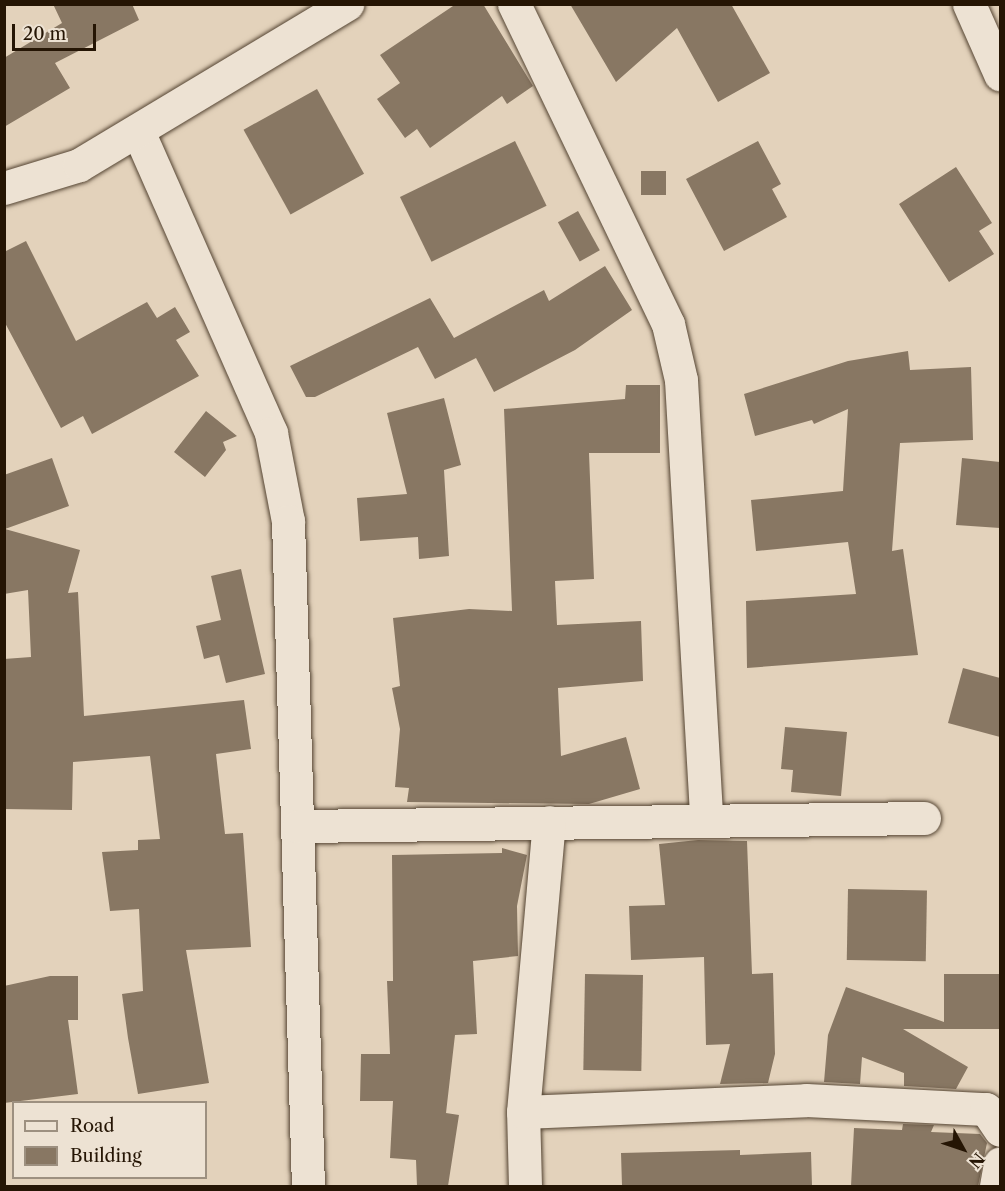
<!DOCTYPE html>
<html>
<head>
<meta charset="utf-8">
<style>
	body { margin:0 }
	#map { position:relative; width:1005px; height:1191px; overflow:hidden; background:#e3d2bb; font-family:"Libre Caslon Text",serif }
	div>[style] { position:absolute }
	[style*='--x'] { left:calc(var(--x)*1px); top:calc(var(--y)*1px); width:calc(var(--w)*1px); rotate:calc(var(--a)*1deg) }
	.building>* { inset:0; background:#887763; transform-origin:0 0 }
	.roads { filter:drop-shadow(0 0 2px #544432) drop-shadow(0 0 2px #544432) }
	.minor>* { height:33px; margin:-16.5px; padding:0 16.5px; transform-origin:16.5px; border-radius:16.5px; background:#ede2d3 }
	span { translate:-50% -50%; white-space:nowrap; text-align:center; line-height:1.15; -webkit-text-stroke:5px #ede2d3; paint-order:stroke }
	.frame { position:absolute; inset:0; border:6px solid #251504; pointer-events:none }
	.legend { position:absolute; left:12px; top:1101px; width:195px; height:78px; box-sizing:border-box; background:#ede2d3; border:2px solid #9d9080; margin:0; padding:8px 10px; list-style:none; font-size:18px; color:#251504 }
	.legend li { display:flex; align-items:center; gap:12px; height:30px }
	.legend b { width:30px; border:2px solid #9d9080 }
	.north { position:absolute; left:933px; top:1119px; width:60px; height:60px; -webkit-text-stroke:4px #ede2d3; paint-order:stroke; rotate:130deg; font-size:16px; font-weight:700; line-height:24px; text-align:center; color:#251504 }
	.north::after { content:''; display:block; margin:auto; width:21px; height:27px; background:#251504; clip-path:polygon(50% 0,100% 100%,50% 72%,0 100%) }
	.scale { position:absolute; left:12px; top:24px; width:84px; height:27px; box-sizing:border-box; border:3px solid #251504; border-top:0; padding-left:8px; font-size:18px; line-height:21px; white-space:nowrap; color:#251504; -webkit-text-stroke:4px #ede2d3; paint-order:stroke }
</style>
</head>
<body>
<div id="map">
	<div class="building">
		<div style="clip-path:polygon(53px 4px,132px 4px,139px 20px,55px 63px,70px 88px,4px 127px,4px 58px,62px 23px)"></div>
		<div style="clip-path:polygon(456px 4px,483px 4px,533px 86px,507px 104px,502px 96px,430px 148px,417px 129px,405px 138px,377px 99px,400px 83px,380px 55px)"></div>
		<div style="clip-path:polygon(570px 4px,731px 4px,770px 73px,718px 102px,677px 28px,616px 82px)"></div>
		<div style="left:317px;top:89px;width:97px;height:84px;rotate:61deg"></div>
		<div style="left:515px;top:141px;width:72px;height:128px;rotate:64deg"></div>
		<div style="clip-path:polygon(758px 141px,781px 184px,772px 189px,787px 217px,724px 251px,686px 179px)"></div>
		<div style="clip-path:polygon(956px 167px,992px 223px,979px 231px,994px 254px,949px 282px,899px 204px)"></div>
		<div style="left:641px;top:171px;width:25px;height:24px"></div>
		<div style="left:578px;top:211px;width:45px;height:23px;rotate:61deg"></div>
		<div style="clip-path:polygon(26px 241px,76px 341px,147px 302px,157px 318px,175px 307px,190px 332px,176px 340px,199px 376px,92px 434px,83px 416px,61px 428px,4px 321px,4px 252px)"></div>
		<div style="clip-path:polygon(605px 266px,632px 310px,575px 350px,494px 392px,476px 358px,435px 379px,418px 347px,315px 397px,306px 397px,290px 366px,430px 298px,454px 338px,544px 290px,549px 301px)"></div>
		<div style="clip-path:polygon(908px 351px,910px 370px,971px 367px,973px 440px,900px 443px,892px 551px,903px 549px,918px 655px,747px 668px,746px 601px,856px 594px,848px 542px,756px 551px,751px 500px,843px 491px,848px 409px,814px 424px,812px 420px,755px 436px,744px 394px,848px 361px)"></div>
		<div style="clip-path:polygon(626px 385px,660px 385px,660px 453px,589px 453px,594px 579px,555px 581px,557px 625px,641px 621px,643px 681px,558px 688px,561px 756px,626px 737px,640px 789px,589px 804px,407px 802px,409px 788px,395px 787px,400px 729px,392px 688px,400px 686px,393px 618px,469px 609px,512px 611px,504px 409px,625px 399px)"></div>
		<div style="clip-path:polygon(444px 398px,461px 465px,444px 470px,449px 556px,419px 559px,418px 537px,360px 541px,357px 498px,407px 494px,387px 413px)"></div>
		<div style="clip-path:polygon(206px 411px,237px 436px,223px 442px,226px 450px,205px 477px,174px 452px)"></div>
		<div style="clip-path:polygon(52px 458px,69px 506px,5px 529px,80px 550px,68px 593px,78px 592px,84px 716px,244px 700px,251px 749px,216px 754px,225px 834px,243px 833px,251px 947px,186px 950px,209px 1083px,138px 1094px,128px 1038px,122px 994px,143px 991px,139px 909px,110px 911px,102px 852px,138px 850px,138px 840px,160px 839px,150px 756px,73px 762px,72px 810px,4px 809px,4px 659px,31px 657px,28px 590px,4px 594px,4px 475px)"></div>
		<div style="clip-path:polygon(962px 458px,1000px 462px,1000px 528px,956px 525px)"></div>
		<div style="clip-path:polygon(241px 569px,265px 674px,226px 683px,219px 655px,204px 659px,196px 626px,221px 620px,211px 576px)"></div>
		<div style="clip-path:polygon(963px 668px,1000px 678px,1000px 737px,948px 723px)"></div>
		<div style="clip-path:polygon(785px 727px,847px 732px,841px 796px,791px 792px,793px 770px,781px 769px)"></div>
		<div style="clip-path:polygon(698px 840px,747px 841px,752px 974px,773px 973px,775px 1054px,768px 1083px,720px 1084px,730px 1044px,706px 1045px,704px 957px,631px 960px,629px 906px,665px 905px,659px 844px)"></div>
		<div style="clip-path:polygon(502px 848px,527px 855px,517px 906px,518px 956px,473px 961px,477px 1034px,455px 1035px,446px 1113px,459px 1115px,448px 1186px,417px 1186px,416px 1160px,390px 1158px,393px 1101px,360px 1101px,361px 1054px,390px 1054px,387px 981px,393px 981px,392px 855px,502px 853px)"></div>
		<div style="left:848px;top:889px;width:79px;height:71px;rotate:1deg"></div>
		<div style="clip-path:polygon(944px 974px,1000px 974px,1000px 1029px,903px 1029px,968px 1067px,956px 1089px,904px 1086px,904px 1073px,862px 1057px,860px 1084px,824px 1082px,828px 1035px,846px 987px,944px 1022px)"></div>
		<div style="left:643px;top:975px;width:96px;height:58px;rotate:91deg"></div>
		<div style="clip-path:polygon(50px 976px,78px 976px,78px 1020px,68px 1020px,78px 1094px,4px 1103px,4px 986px)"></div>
		<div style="clip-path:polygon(903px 1124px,934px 1125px,931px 1132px,980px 1134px,987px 1143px,978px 1186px,851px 1186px,854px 1128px,902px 1130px)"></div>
		<div style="clip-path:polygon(740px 1150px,740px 1155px,811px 1152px,812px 1186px,622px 1186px,621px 1153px)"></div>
	</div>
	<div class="roads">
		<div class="minor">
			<div style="--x:514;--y:4;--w:355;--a:64.3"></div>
			<div style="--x:668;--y:324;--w:57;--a:76.9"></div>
			<div style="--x:681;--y:380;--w:441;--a:86.7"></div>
			<div style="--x:969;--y:4;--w:77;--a:66.1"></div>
			<div style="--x:138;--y:131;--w:330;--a:66.2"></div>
			<div style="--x:271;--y:433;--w:90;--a:79.1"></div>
			<div style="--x:288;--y:521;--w:665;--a:88.28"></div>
			<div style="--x:4;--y:188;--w:78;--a:-17"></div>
			<div style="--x:79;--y:165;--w:313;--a:-31"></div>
			<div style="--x:299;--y:826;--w:625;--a:-0.73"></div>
			<div style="--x:523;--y:1112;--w:283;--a:-2.4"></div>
			<div style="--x:806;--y:1100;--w:180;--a:2.9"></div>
			<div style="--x:986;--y:1109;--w:25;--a:56"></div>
			<div style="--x:525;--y:1186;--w:74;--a:-91.5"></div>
			<div style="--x:523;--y:1112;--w:291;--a:-84.9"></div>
			<div style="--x:996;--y:1186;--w:23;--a:-80"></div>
		</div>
	</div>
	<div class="frame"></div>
	<ul class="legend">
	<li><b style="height:8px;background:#ede2d3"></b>Road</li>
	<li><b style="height:16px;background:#887763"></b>Building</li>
	</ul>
	<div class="north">N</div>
	<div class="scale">20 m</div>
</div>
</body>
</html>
